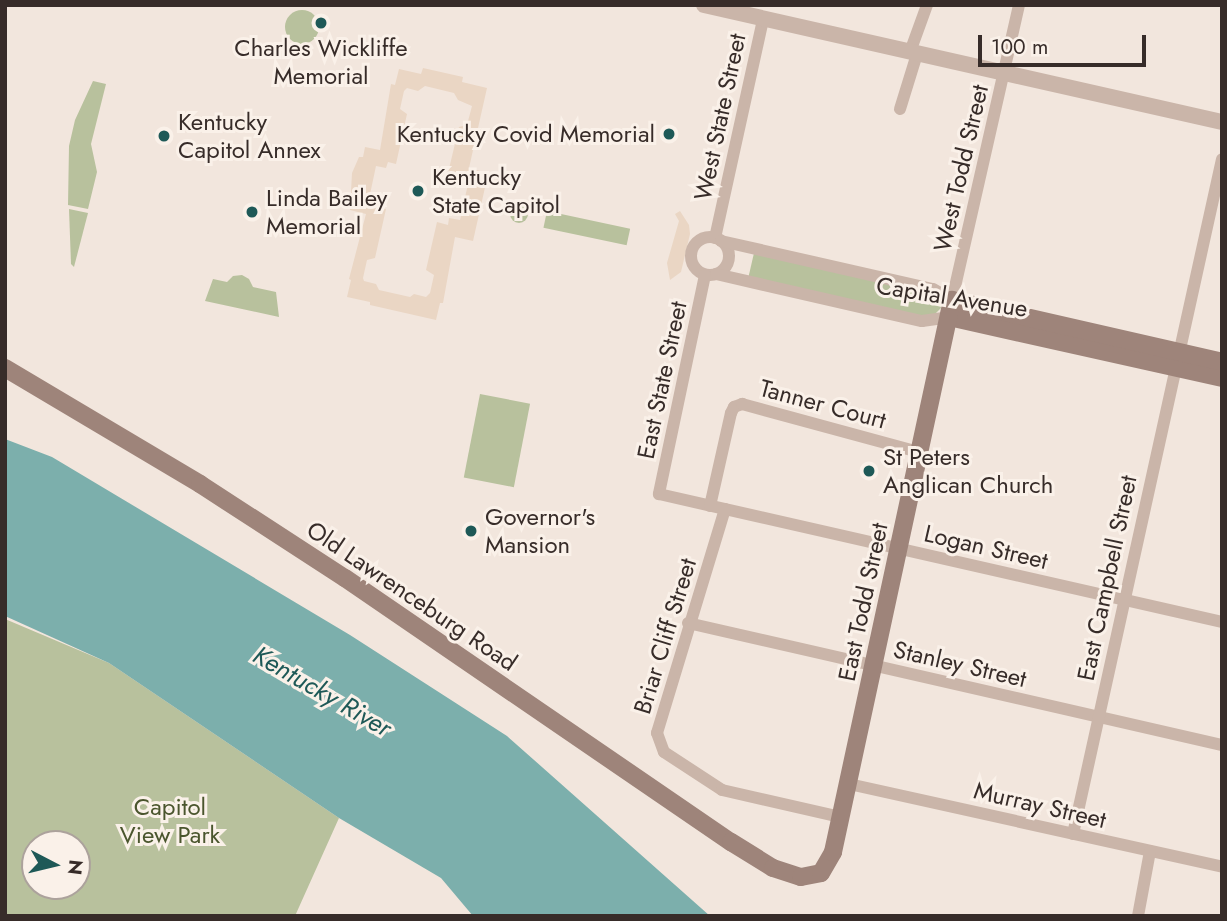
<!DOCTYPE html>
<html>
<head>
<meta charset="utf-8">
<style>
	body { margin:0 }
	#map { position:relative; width:1227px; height:921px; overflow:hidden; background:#f2e6dd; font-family:Jost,sans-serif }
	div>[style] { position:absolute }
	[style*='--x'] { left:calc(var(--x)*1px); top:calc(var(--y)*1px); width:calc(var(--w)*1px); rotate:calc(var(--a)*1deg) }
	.green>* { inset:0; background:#b8c19d; transform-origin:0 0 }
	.round { border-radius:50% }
	.plaza>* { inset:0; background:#ead6c4 }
	.water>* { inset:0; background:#7cafac }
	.minor>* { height:12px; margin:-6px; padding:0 6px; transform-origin:6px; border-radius:6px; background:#cab5a9 }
	.minor>.ring { margin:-6px; padding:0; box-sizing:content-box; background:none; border:12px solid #cab5a9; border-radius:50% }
	.tertiary>* { height:16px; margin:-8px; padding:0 8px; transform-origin:8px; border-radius:8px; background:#cab5a9 }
	.secondary>* { height:18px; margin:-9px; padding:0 9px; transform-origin:9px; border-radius:9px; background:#9e847a }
	.dots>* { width:19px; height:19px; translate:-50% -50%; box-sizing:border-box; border:4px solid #faf1e9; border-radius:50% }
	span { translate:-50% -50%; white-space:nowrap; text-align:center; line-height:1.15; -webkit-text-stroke:6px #faf1e9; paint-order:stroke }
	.poi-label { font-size:24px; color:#372c29 }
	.left { translate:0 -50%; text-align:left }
	.right { translate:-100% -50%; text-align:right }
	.street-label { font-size:24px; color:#372c29 }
	.park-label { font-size:24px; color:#4a552d }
	.water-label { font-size:26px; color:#1e5957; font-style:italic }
	.frame { position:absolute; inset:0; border:7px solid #372c29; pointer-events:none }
	.north { position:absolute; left:21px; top:830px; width:70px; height:70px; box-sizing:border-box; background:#faf1e9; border:2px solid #aca29c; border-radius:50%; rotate:97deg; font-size:19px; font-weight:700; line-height:28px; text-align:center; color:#372c29 }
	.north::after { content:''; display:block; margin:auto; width:24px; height:32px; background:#1e5957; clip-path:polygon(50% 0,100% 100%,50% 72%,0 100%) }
	.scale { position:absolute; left:978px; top:35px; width:168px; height:32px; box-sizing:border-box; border:4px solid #372c29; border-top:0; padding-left:9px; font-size:21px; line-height:24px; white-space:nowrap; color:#372c29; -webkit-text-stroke:5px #faf1e9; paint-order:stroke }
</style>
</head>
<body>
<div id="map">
	<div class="green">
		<div class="round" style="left:285px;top:10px;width:34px;height:34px"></div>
		<div style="clip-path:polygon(93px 81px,106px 84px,91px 144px,97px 172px,88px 209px,68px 205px,69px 146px,75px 120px)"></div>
		<div class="round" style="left:510px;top:205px;width:18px;height:18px"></div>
		<div style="clip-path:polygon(69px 209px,88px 213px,74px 267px,71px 264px)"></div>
		<div style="left:547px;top:211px;width:85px;height:17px;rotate:12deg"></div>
		<div style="clip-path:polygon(754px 253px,932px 293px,939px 299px,941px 308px,931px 318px,748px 279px)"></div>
		<div style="clip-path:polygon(242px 275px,249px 279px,253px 287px,276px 292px,279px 317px,205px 301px,213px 279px,227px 282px,233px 276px)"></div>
		<div style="left:480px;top:394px;width:51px;height:85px;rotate:11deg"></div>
		<div style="clip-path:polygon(evenodd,5px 619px,109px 663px,339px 818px,295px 916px,5px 916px,5px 619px,35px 844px,77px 844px,77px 886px,35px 886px,35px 844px)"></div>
	</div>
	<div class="plaza">
		<div style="clip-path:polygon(evenodd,423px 68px,463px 77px,462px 82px,487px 88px,469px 168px,488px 173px,484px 192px,473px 241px,455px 237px,443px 303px,440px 303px,436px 320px,370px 305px,370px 302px,347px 297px,351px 280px,349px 279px,366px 214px,350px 210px,352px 173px,359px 157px,363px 157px,365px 147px,380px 150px,391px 84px,395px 85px,399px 69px,421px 74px,423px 68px,425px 86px,454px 93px,458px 100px,472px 106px,467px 125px,459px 127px,448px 173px,459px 175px,458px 181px,468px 184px,460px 220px,449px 218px,448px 225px,437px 222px,426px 270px,434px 275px,430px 293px,426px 297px,414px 294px,410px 297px,379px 290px,376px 284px,364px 281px,363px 278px,367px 260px,375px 258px,386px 209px,378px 207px,379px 201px,369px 199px,376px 166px,386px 168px,388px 162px,396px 164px,407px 114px,400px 109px,404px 91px,407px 88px,418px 91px,425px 86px)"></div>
		<div style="clip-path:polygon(680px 211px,689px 225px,690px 234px,681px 272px,670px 280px,667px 263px,679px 221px,675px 214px)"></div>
	</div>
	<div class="water">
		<div style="clip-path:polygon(5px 439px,52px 457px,350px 635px,507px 736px,710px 916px,473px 916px,441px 878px,339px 818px,109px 663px,5px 616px)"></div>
	</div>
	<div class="minor">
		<div style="--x:910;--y:52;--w:50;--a:-70.1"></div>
		<div style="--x:900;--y:109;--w:58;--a:-72.8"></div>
		<div class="ring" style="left:691px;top:237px;width:26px;height:26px"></div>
		<div style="--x:715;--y:238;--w:224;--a:-77.6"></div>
		<div style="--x:721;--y:241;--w:217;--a:12.8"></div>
		<div style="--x:933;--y:289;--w:22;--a:30"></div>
		<div style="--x:952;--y:300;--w:303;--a:-77.2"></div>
		<div style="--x:716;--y:274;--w:211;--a:12.9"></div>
		<div style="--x:922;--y:321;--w:27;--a:-8"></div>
		<div style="--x:705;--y:275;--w:224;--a:101.9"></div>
		<div style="--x:659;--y:494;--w:577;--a:12.81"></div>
		<div style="--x:710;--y:506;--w:95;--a:-77.3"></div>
		<div style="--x:731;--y:413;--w:7;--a:-63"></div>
		<div style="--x:734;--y:407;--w:9;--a:-21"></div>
		<div style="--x:742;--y:404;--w:183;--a:15.2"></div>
		<div style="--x:725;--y:509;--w:234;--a:106.9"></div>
		<div style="--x:657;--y:733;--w:20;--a:70"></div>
		<div style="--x:664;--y:752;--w:69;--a:33.2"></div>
		<div style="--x:722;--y:790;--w:122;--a:12.8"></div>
		<div style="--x:688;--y:623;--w:548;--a:12.87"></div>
		<div style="--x:849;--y:784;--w:382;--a:12.5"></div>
		<div style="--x:1073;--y:834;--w:691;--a:-77.55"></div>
		<div style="--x:1138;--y:916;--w:66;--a:-79.5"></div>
	</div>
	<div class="tertiary">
		<div style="--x:704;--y:5;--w:531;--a:12.73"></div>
	</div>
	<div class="secondary">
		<div style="--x:949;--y:317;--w:280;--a:12.6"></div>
		<div style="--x:5;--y:368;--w:227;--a:30.7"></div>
		<div style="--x:200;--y:484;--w:173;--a:33"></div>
		<div style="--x:345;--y:578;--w:468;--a:34.4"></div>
		<div style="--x:731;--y:842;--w:49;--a:31.8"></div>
		<div style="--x:773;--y:868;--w:29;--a:18"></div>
		<div style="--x:801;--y:877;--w:20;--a:-11"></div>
		<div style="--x:821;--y:873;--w:24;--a:-60"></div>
		<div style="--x:833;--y:852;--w:565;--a:-77.83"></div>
		<div style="--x:952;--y:300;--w:277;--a:12.9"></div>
	</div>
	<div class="dots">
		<div style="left:321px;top:23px;background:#1e5957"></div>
		<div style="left:669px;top:134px;background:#1e5957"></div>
		<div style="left:164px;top:136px;background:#1e5957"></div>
		<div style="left:418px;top:191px;background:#1e5957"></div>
		<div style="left:252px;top:212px;background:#1e5957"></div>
		<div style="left:869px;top:471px;background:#1e5957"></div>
		<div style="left:471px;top:531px;background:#1e5957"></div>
	</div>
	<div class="poi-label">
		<span style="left:321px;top:62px">Charles Wickliffe<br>Memorial</span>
		<span class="left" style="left:178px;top:136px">Kentucky<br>Capitol Annex</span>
		<span class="right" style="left:655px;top:134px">Kentucky Covid Memorial</span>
		<span class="left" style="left:432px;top:191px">Kentucky<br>State Capitol</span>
		<span class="left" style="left:266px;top:212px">Linda Bailey<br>Memorial</span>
		<span class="left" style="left:883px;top:471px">St Peters<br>Anglican Church</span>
		<span class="left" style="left:485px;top:531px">Governor's<br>Mansion</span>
	</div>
	<div class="street-label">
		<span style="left:720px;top:117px;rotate:-78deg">West State Street</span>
		<span style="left:961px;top:168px;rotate:-77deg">West Todd Street</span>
		<span style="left:952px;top:297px;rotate:9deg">Capital Avenue</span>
		<span style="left:662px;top:380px;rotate:-78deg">East State Street</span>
		<span style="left:823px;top:404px;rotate:15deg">Tanner Court</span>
		<span style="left:986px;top:547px;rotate:13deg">Logan Street</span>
		<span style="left:1107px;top:578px;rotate:-78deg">East Campbell Street</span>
		<span style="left:412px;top:596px;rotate:34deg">Old Lawrenceburg Road</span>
		<span style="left:863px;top:602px;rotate:-78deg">East Todd Street</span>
		<span style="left:665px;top:636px;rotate:-73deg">Briar Cliff Street</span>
		<span style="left:960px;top:664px;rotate:13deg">Stanley Street</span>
		<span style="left:1040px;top:805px;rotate:13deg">Murray Street</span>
	</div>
	<div class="park-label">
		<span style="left:170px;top:821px">Capitol<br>View Park</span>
	</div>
	<div class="water-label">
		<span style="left:322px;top:692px;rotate:30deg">Kentucky River</span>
	</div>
	<div class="frame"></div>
	<div class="north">N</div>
	<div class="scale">100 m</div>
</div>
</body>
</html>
